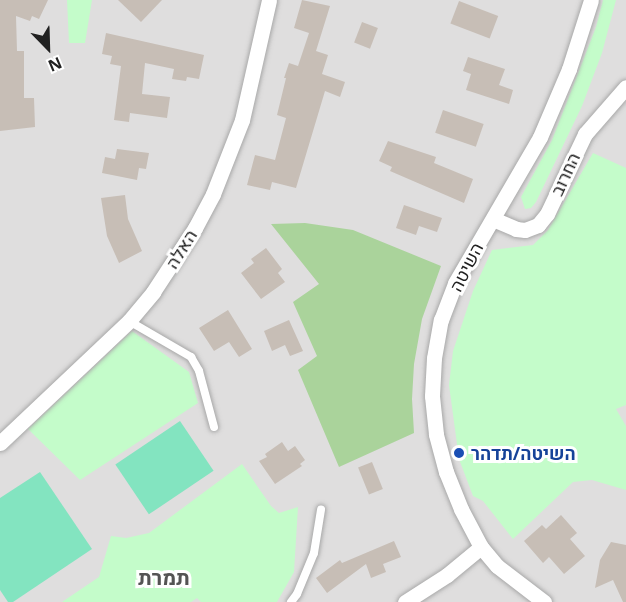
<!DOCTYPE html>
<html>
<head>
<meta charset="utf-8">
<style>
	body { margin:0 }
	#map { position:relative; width:626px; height:602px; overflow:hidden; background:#f2efe8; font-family:"Noto Sans",Heebo,sans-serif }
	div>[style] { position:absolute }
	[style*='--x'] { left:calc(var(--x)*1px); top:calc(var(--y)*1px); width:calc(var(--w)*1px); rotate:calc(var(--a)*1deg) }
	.residential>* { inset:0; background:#dfdede; transform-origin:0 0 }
	.forest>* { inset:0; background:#aad39b }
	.park>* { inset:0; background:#c4fcca }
	.pitch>* { inset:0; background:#83e4c0; transform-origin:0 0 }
	.building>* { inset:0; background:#c7beb6; transform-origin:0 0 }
	.roads { filter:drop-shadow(0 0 2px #a8a8a8) drop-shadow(0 0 2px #a8a8a8) }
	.service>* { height:8px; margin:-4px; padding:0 4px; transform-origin:4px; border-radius:4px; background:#fff }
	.minor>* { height:15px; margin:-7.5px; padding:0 7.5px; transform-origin:7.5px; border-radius:7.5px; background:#fff }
	.dots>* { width:16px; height:16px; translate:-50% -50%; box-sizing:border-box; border:3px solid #fff; border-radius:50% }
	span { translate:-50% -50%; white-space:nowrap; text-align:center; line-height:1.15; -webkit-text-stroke:6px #fff; paint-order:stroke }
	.street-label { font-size:18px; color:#212121 }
	.transit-label { font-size:18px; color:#164399; font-weight:700 }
	.left { translate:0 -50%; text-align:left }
	.quarter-label { font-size:21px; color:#545454; font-weight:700 }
	.north { position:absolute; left:18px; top:18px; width:60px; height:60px; -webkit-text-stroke:4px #fff; paint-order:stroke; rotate:157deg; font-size:16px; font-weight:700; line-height:24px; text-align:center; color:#212121 }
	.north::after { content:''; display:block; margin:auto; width:21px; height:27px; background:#212121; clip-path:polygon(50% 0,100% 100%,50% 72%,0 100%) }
</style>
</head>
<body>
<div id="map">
	<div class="residential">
		<div style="left:0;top:0;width:626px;height:602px"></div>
	</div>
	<div class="forest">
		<div style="clip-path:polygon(305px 223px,353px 230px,441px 266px,422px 319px,414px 364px,412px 399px,414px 433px,339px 467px,298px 370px,317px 356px,293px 302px,319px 284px,271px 224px)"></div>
	</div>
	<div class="park">
		<div style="clip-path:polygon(67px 0,92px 0,85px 43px,69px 43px)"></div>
		<div style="clip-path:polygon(603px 0,616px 0,602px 53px,582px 106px,536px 202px,531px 208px,525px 209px,521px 197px,552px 140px,596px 27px)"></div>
		<div style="clip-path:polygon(593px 153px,626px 168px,626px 405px,616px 409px,626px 426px,626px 490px,592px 480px,573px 482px,513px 539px,483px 501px,473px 496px,459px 459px,449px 385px,453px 351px,473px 291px,492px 250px,533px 245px,548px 230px)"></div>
		<div style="clip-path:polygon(132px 331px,189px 372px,198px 403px,80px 480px,28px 429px)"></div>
		<div style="clip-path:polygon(242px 464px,271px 506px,279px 513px,298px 507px,294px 572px,277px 602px,201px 602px,197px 598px,191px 602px,62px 602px,99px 577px,111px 536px,126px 538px,149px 533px)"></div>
	</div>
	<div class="pitch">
		<div style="left:180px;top:421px;width:60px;height:78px;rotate:56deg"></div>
		<div style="clip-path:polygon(40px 472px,92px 549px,13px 602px,8px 602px,0 590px,0 498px)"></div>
	</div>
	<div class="building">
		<div style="clip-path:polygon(0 0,48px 0,39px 19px,32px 16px,30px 21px,16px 16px,17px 51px,24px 51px,24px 98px,34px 98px,35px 127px,0 131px)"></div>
		<div style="clip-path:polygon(118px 0,162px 0,141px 22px)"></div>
		<div style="clip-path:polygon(302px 0,330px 6px,316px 51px,328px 55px,322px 74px,345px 82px,340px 97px,325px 91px,296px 188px,272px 182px,270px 190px,247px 185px,255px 155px,275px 160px,286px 118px,277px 115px,286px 78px,284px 78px,289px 63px,298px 66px,309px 33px,294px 28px)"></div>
		<div style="left:459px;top:1px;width:42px;height:24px;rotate:21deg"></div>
		<div style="left:362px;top:22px;width:17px;height:22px;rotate:21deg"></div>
		<div style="clip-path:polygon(106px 33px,204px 55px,199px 79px,187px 77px,186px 81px,172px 79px,174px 69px,145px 63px,142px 94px,170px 97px,167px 118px,130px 113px,129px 122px,114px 120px,121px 66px,110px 64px,112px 56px,102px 54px)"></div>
		<div style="clip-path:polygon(468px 57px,505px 69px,499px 85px,513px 90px,509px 104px,466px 90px,471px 74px,463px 71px)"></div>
		<div style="left:443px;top:110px;width:43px;height:24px;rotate:19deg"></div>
		<div style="clip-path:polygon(388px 141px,436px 157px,434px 163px,473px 179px,464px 203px,390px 171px,392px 167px,379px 161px)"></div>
		<div style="clip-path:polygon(117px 149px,149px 153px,146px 169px,139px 168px,137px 180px,102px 173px,105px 157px,115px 159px)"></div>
		<div style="clip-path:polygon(125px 195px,128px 219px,142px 251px,119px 263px,107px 236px,101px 198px)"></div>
		<div style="clip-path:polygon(404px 205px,442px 218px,437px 232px,419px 226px,416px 235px,396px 228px)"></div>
		<div style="clip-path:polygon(266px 248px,282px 269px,278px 273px,285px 282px,261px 299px,241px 273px,254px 263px,251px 259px)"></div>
		<div style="clip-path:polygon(228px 310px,252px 349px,239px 357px,229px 342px,214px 351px,199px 328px)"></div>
		<div style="clip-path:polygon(289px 320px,303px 351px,290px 356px,285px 345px,272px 351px,264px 331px)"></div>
		<div style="clip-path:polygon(282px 442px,288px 451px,295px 446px,305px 460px,300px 464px,302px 466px,275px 484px,259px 461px,267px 457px,265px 454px)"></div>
		<div style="left:372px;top:462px;width:29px;height:15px;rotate:68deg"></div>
		<div style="clip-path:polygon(561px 515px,577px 533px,570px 539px,585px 556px,564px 574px,549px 557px,543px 563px,524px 541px,542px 525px,546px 529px)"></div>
		<div style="clip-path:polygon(394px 541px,401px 557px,383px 564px,386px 572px,371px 578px,366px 564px,327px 593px,316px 578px,340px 560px,342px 563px)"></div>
		<div style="clip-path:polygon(611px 542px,626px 545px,626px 602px,623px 602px,613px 580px,595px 588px,600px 560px)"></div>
	</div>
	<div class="roads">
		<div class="service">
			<div style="--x:129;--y:321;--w:72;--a:30.1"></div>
			<div style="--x:191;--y:357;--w:16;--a:60"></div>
			<div style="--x:199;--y:371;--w:58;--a:75"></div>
			<div style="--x:291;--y:602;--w:10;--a:-53"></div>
			<div style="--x:297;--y:594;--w:44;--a:-67.5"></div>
			<div style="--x:314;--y:553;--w:44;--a:-80.8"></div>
		</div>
		<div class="minor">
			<div style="--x:493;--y:219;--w:25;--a:23"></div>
			<div style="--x:516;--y:229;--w:9;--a:6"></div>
			<div style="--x:525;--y:230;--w:14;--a:-21"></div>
			<div style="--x:538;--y:225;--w:14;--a:-51"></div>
			<div style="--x:547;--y:214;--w:89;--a:-64.6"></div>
			<div style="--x:585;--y:134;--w:62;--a:-48.9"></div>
			<div style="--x:0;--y:443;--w:178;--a:-43.4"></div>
			<div style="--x:129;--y:321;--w:38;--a:-50"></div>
			<div style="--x:153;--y:292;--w:77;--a:-56.7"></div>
			<div style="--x:195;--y:228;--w:38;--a:-62"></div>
			<div style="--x:213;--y:194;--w:79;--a:-68.6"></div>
			<div style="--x:242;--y:120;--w:123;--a:-77.3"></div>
			<div style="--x:405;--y:602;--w:50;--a:-32.7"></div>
			<div style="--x:447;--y:575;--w:44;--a:-39.5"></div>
			<div style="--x:544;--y:602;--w:59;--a:-142.5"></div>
			<div style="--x:497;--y:566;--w:25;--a:-130"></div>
			<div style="--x:481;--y:547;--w:43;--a:-117.8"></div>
			<div style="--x:461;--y:509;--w:40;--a:-112"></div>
			<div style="--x:446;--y:472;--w:39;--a:-105"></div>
			<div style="--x:436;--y:434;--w:38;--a:-96"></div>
			<div style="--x:432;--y:396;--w:38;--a:-87"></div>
			<div style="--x:434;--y:358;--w:39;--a:-80"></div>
			<div style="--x:441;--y:320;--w:40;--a:-69"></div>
			<div style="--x:455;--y:283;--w:169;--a:-59.8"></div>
			<div style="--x:540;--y:137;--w:74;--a:-66.9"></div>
			<div style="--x:569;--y:69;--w:72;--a:-72.3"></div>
		</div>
	</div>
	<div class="dots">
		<div style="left:459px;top:453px;background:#1a4fb4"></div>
	</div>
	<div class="street-label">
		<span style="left:565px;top:174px;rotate:-65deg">החרוב</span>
		<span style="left:181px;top:249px;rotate:-58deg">האלה</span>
		<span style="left:466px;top:267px;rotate:-63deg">השיטה</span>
	</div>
	<div class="transit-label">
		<span class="left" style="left:471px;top:453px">השיטה/תדהר</span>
	</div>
	<div class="quarter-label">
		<span style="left:164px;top:577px">תמרת</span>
	</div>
	<div class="north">N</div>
</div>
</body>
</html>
